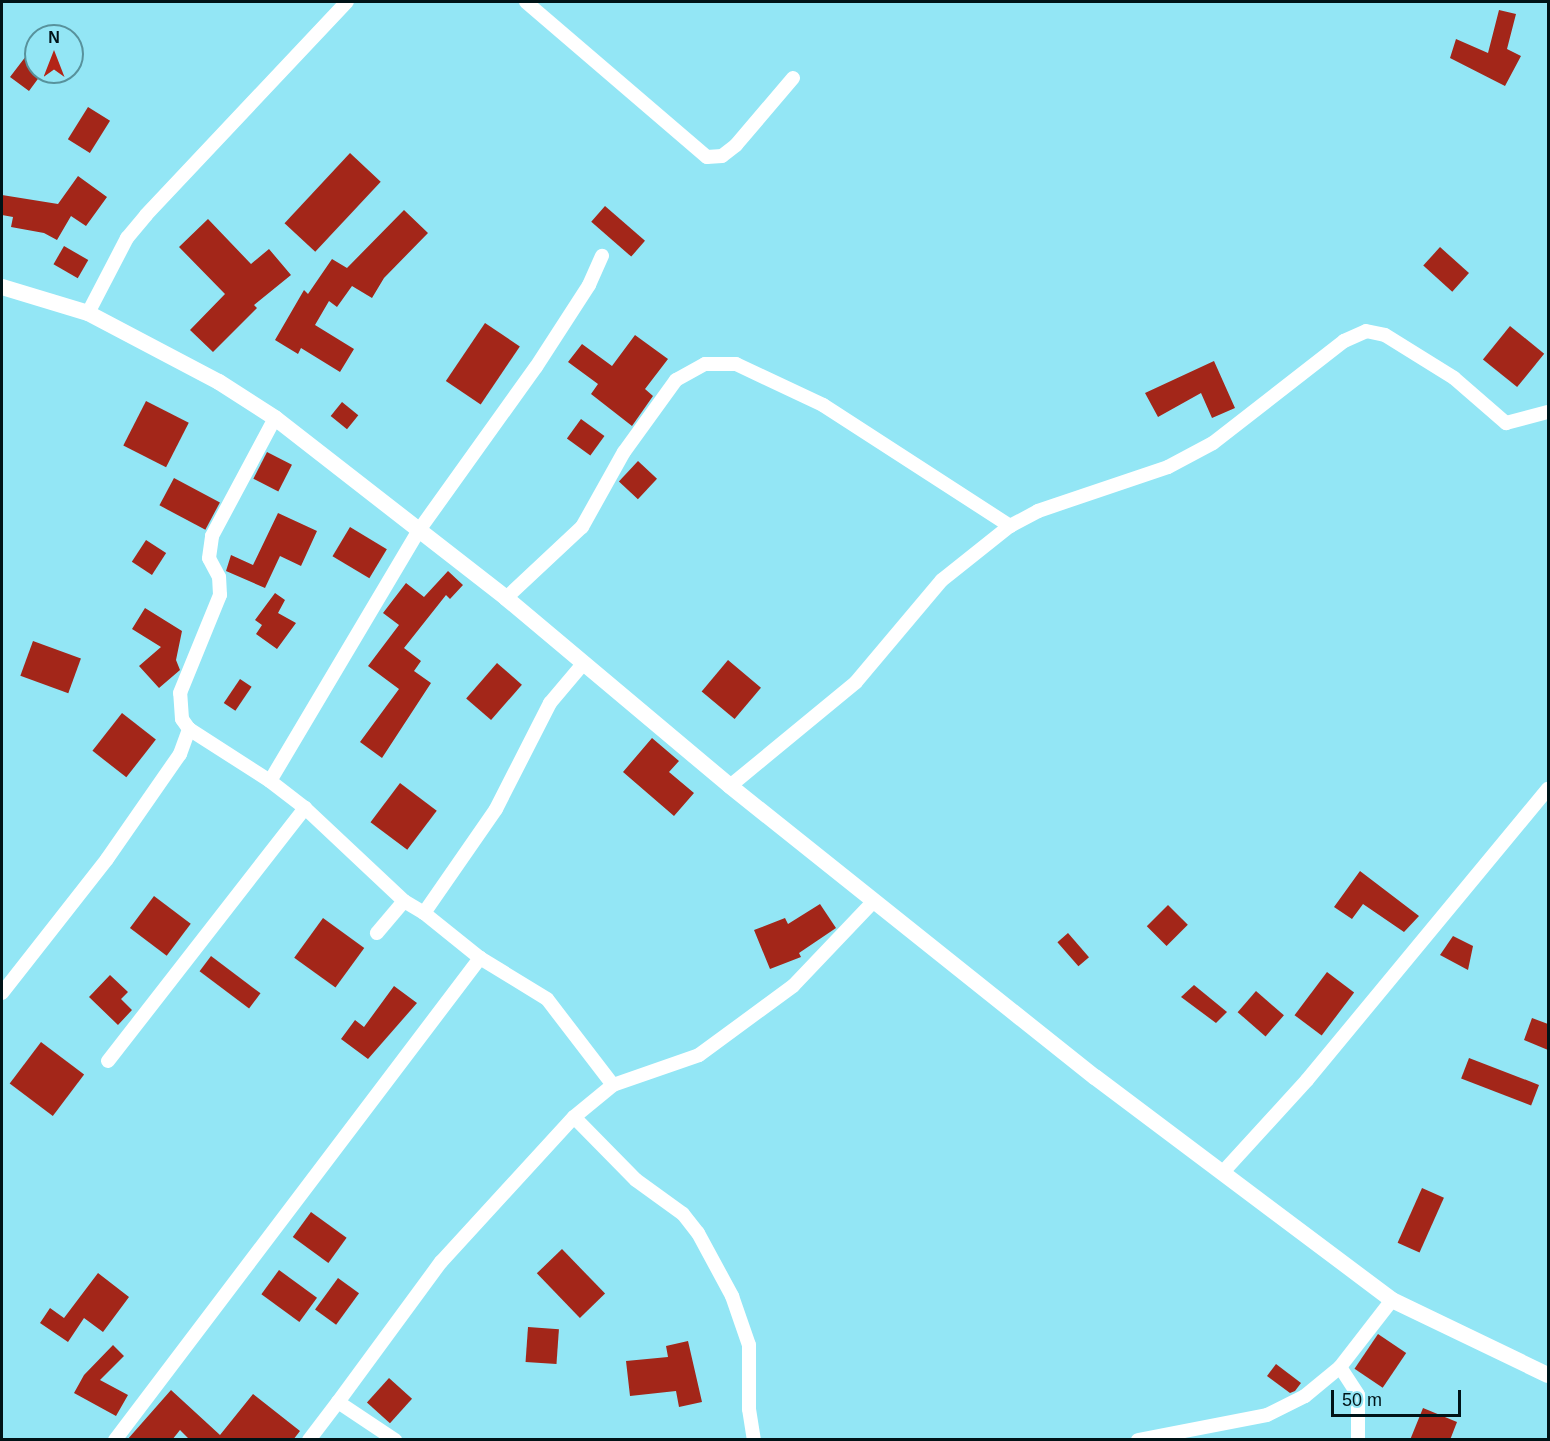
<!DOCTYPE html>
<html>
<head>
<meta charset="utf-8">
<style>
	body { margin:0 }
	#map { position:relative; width:1550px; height:1441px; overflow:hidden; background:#93e6f5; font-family:Helvetica,sans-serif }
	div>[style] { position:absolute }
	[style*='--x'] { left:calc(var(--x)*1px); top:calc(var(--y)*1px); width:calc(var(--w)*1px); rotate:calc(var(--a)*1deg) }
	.building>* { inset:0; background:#a32619; transform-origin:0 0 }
	.minor>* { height:14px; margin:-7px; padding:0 7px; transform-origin:7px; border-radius:7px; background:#fff }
	.tertiary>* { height:16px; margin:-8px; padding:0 8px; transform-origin:8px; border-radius:8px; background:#fff }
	span { translate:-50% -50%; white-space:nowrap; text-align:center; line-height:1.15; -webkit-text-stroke:6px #93e6f5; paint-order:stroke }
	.frame { position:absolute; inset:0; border:3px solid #001317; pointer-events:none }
	.north { position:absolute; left:24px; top:24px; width:60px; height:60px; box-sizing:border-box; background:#93e6f5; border:2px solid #58929c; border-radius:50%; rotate:0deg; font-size:16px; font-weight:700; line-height:24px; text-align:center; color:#001317 }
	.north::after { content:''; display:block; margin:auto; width:21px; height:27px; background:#b32416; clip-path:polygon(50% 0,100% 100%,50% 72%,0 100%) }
	.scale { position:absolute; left:1331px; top:1390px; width:130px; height:27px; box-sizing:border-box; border:3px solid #001317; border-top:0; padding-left:8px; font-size:18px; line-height:21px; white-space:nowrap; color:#001317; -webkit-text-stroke:4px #93e6f5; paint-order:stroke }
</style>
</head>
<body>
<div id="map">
	<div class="building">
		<div style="clip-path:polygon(1499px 10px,1516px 14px,1507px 49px,1521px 56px,1505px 86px,1450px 58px,1456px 39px,1488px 53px)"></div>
		<div style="clip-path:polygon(36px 43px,36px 72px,43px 72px,29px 91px,10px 77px)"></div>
		<div style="left:88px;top:107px;width:26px;height:38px;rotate:32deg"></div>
		<div style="left:350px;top:153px;width:42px;height:96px;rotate:43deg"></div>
		<div style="clip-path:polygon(78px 176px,107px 197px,86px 226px,71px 216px,57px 240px,44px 233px,11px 227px,13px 217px,2px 215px,2px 195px,58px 204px)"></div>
		<div style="left:605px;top:206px;width:53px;height:21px;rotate:41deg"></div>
		<div style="clip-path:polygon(404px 210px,428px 233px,384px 278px,372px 298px,352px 286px,337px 307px,329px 301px,315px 325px,354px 349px,340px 372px,301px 348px,298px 354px,275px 340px,304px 290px,308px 294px,332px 259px,347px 268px)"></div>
		<div style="clip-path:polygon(208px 219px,251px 264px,269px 249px,291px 275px,254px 305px,257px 308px,213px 352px,190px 330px,225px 294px,179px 247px)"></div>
		<div style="left:64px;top:246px;width:28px;height:21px;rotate:30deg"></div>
		<div style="left:1440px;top:247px;width:39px;height:25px;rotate:42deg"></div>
		<div style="left:485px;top:323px;width:42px;height:70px;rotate:34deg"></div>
		<div style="left:1510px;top:326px;width:44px;height:43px;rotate:39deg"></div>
		<div style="clip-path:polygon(635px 335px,668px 359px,645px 389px,653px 396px,632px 426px,591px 394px,598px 384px,568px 362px,582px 344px,612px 366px)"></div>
		<div style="clip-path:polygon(1214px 361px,1235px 408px,1212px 418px,1201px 393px,1158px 417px,1145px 393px)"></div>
		<div style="left:146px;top:401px;width:48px;height:50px;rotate:27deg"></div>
		<div style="left:342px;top:402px;width:21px;height:18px;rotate:39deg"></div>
		<div style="left:581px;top:419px;width:29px;height:24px;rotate:36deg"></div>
		<div style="left:267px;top:452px;width:28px;height:30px;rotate:27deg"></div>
		<div style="left:638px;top:461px;width:26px;height:28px;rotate:43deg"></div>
		<div style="left:174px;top:478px;width:52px;height:31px;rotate:28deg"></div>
		<div style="clip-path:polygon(278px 513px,317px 531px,301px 566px,280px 556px,265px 588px,226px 571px,231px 555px,253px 565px)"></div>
		<div style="left:350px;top:527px;width:43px;height:34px;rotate:31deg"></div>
		<div style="left:146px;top:540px;width:24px;height:26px;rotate:33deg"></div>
		<div style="clip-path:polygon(448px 571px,463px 585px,450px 599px,446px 595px,404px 648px,421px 661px,414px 671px,431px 683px,382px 758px,360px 742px,399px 689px,368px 666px,399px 625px,383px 613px,406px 583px,424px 597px)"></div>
		<div style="clip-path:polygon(275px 593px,285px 600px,278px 613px,296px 623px,277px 649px,256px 634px,262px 625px,255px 620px)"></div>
		<div style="clip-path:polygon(145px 608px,182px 631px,176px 660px,180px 670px,159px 688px,139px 666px,161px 647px,132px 629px)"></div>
		<div style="left:33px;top:641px;width:51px;height:37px;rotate:20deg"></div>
		<div style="left:728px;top:660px;width:43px;height:41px;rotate:40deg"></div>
		<div style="left:497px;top:663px;width:33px;height:47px;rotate:41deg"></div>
		<div style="left:240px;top:679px;width:14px;height:29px;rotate:34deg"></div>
		<div style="left:122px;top:713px;width:43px;height:48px;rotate:38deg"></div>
		<div style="clip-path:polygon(652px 738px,679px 761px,669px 772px,694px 793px,674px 816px,623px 772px)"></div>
		<div style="left:400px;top:783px;width:46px;height:49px;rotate:37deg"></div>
		<div style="clip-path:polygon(1360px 871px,1419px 916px,1404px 932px,1363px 904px,1352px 919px,1334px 907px)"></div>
		<div style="left:154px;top:896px;width:46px;height:40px;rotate:37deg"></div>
		<div style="clip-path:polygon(820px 904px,836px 928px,799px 953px,801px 957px,770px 969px,754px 930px,785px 918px,788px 924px)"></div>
		<div style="left:1168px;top:905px;width:28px;height:30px;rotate:45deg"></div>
		<div style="left:323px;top:918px;width:51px;height:49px;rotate:36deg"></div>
		<div style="left:1068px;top:933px;width:32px;height:14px;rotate:49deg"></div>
		<div style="clip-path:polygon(1453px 936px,1473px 946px,1468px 970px,1440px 955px)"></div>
		<div style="left:211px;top:956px;width:62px;height:19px;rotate:37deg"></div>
		<div style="left:1327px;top:972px;width:34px;height:54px;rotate:37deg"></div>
		<div style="clip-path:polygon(110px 975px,128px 992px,121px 999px,132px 1010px,118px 1025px,89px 997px)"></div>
		<div style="clip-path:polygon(1194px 985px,1227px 1012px,1216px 1023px,1181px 997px)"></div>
		<div style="clip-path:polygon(394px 986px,417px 1003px,368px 1059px,341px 1039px,355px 1020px,364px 1027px)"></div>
		<div style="left:1256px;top:991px;width:37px;height:28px;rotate:41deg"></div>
		<div style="clip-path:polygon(1532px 1018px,1548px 1024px,1548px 1050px,1524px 1040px)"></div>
		<div style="left:41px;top:1042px;width:54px;height:52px;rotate:37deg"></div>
		<div style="left:1469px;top:1058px;width:75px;height:22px;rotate:21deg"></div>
		<div style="left:1422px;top:1188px;width:24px;height:60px;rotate:24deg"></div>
		<div style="left:311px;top:1212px;width:44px;height:31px;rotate:36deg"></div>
		<div style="left:562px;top:1249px;width:62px;height:35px;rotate:46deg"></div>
		<div style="left:279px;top:1270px;width:47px;height:30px;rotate:36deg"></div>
		<div style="clip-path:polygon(98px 1273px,129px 1297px,103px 1332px,84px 1318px,68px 1342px,40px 1323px,50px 1308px,64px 1318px)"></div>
		<div style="left:338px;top:1278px;width:26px;height:39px;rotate:36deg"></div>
		<div style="left:528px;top:1327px;width:31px;height:35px;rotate:4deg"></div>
		<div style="left:1378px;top:1334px;width:34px;height:42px;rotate:34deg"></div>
		<div style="clip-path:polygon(688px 1341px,702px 1402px,679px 1407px,676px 1391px,630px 1396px,626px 1361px,668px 1357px,666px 1346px)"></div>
		<div style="clip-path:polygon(113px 1345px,124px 1356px,100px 1380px,128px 1395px,116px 1416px,74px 1393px,84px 1375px)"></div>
		<div style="clip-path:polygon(1276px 1364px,1301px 1383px,1295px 1391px,1290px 1393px,1267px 1376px)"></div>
		<div style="left:389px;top:1378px;width:31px;height:33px;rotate:42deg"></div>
		<div style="clip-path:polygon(171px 1390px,220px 1435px,253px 1394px,300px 1431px,293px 1440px,190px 1440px,180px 1430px,172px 1440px,127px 1440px)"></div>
		<div style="clip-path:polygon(1423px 1408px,1457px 1422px,1450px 1440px,1410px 1440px)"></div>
	</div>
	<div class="minor">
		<div style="--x:526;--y:2;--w:238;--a:40.6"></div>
		<div style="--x:707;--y:157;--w:15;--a:-4"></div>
		<div style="--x:722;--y:156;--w:18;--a:-38"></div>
		<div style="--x:736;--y:145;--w:88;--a:-49.6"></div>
		<div style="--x:88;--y:313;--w:85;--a:-62.5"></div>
		<div style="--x:127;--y:238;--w:30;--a:-50"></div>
		<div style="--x:146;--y:215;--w:293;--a:-46.7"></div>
		<div style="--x:506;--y:598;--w:104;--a:-43.1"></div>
		<div style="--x:582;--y:527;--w:86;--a:-60.8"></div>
		<div style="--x:624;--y:452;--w:89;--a:-54.2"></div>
		<div style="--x:676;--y:380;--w:33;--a:-29"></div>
		<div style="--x:705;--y:364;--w:31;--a:0"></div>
		<div style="--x:736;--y:364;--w:96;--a:25.2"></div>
		<div style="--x:823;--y:405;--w:223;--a:32.9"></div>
		<div style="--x:189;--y:729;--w:12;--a:-125"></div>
		<div style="--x:182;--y:719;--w:26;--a:-94"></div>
		<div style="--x:180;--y:693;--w:106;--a:-67.8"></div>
		<div style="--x:220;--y:595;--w:18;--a:-93"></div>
		<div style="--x:219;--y:577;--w:21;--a:-118"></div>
		<div style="--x:209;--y:558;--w:22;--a:-82"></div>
		<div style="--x:212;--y:536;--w:134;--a:-61.9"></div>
		<div style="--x:730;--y:786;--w:163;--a:-39.5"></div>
		<div style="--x:856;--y:682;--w:133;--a:-49.9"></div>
		<div style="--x:942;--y:580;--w:87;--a:-38.5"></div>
		<div style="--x:1010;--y:526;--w:32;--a:-28"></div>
		<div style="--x:1038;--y:511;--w:137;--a:-18.7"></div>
		<div style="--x:1168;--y:467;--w:51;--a:-28.1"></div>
		<div style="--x:1213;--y:443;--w:166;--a:-37.9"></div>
		<div style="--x:1344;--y:341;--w:24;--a:-24"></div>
		<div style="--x:1366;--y:331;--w:19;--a:12"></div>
		<div style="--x:1385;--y:335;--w:81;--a:31.9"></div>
		<div style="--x:1454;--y:378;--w:69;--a:40.9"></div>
		<div style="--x:1506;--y:423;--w:43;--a:-14.7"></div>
		<div style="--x:305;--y:808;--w:136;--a:43.2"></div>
		<div style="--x:404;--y:901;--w:42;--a:130.2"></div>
		<div style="--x:404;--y:901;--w:23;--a:31"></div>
		<div style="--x:424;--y:913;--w:126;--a:-55.3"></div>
		<div style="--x:496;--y:809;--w:119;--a:-63"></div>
		<div style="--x:550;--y:703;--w:51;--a:-49.8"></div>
		<div style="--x:2;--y:993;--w:170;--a:-51.9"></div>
		<div style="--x:107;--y:859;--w:128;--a:-55.2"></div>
		<div style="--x:180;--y:754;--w:27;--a:-70"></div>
		<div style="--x:189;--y:729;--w:96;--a:32.7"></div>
		<div style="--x:108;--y:1061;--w:321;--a:-52.1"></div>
		<div style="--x:305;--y:808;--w:44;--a:-142.4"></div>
		<div style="--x:270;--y:781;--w:288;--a:-59.3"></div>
		<div style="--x:417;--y:533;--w:204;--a:-54.4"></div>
		<div style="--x:536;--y:367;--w:98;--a:-57.1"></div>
		<div style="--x:589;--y:285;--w:32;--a:-66"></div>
		<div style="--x:613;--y:1085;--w:91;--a:-19.2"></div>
		<div style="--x:699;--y:1055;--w:117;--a:-36.3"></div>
		<div style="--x:793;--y:986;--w:117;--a:-46.4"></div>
		<div style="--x:574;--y:1117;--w:88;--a:45.5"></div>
		<div style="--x:636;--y:1180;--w:58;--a:35.9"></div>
		<div style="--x:683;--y:1214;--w:24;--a:52"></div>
		<div style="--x:698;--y:1233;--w:72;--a:61.6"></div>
		<div style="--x:732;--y:1296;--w:52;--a:70.9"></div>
		<div style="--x:749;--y:1345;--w:64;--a:90"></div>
		<div style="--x:749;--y:1409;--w:31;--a:81"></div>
		<div style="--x:1223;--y:1172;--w:125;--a:-47.6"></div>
		<div style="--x:1307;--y:1080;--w:378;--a:-50.4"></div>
		<div style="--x:1340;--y:1367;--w:33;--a:57"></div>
		<div style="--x:1358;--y:1395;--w:45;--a:90"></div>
		<div style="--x:338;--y:1402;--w:174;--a:-53.7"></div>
		<div style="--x:441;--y:1262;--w:197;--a:-47.5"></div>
		<div style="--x:574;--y:1117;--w:50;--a:-39.4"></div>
		<div style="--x:613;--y:1085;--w:108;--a:-127.5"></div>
		<div style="--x:547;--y:999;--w:79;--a:-148.5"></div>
		<div style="--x:115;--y:1440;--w:605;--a:-52.86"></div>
		<div style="--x:480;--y:958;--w:72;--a:-141.2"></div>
		<div style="--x:309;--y:1440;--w:48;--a:-52.7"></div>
		<div style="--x:338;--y:1402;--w:69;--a:33.7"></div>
		<div style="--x:1138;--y:1440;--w:131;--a:-11"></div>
		<div style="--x:1267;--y:1415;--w:42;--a:-26.6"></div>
		<div style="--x:1305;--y:1396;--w:45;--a:-39.6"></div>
		<div style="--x:1340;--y:1367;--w:85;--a:-52.2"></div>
	</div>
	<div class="tertiary">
		<div style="--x:2;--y:287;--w:90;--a:16.8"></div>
		<div style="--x:88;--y:313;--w:148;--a:27.8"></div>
		<div style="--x:219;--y:382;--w:67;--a:32.7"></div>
		<div style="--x:275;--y:418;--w:293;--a:37.9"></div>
		<div style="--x:506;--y:598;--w:292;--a:40"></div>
		<div style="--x:730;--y:786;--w:467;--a:38.6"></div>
		<div style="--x:1095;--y:1077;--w:371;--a:36.9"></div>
		<div style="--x:1392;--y:1300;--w:173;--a:25.7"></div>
	</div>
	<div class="frame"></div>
	<div class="north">N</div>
	<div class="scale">50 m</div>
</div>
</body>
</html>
